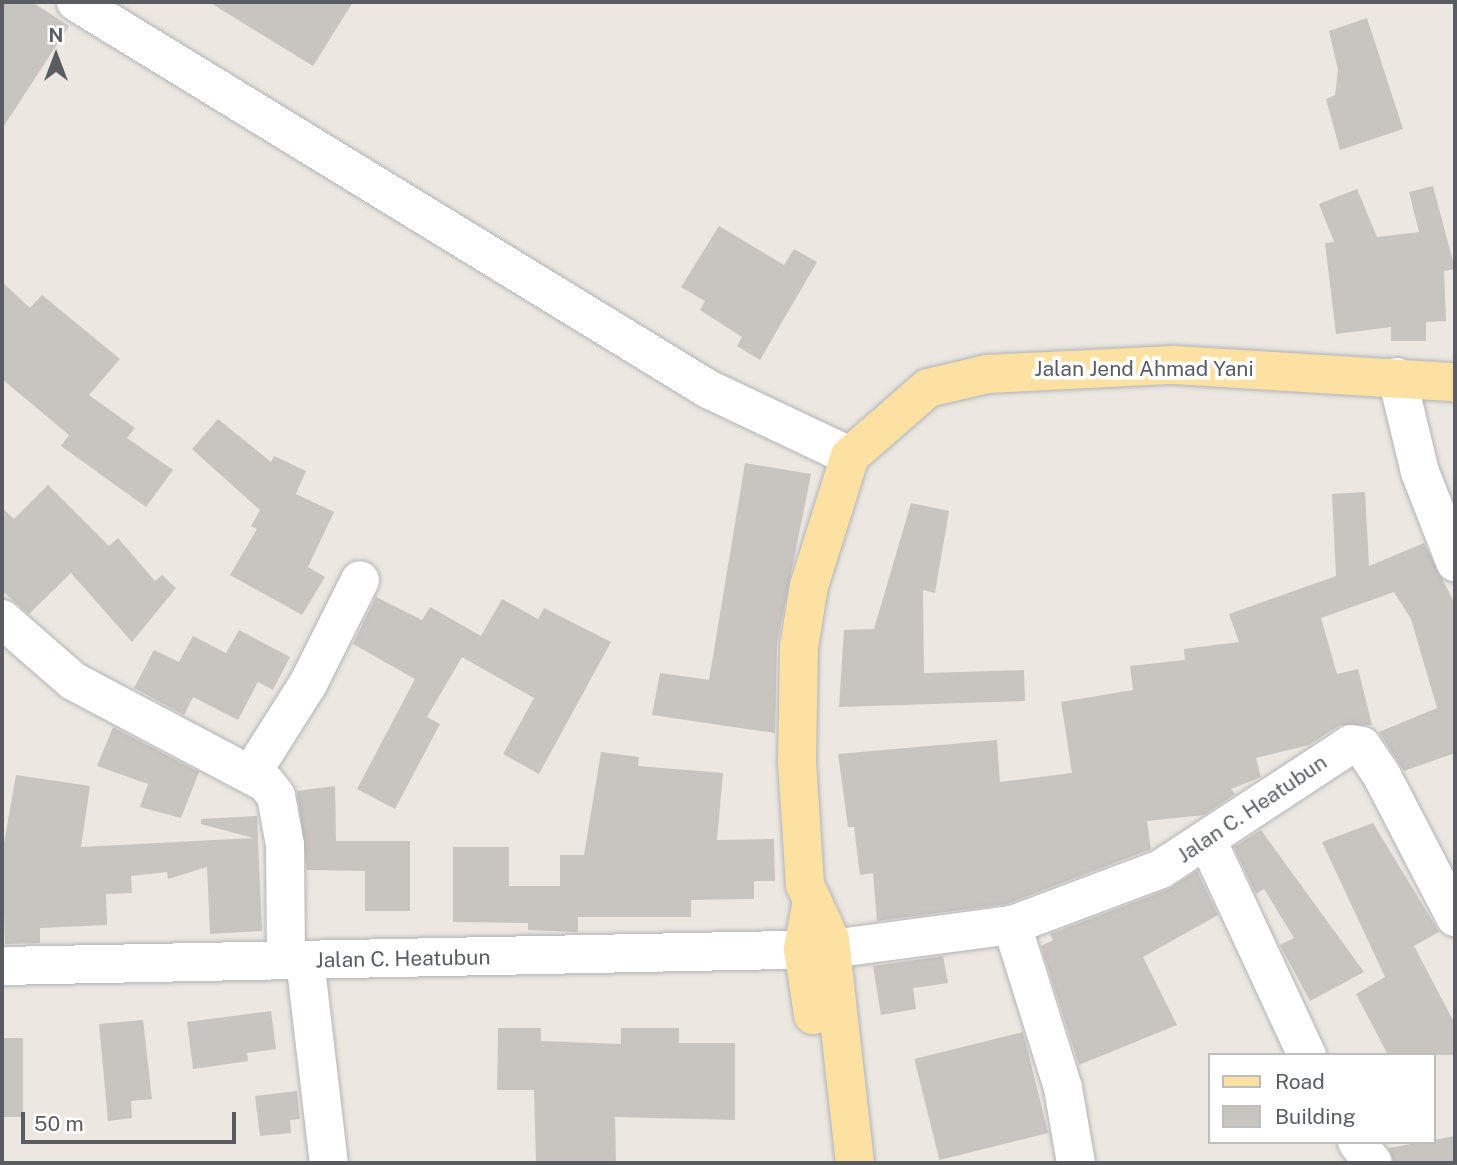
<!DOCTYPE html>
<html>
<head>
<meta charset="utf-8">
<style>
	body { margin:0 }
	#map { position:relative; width:1457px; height:1165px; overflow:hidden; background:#ece7e0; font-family:"Public Sans",sans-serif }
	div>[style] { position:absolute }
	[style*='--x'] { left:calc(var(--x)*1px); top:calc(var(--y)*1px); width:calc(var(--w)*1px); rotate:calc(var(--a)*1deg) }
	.building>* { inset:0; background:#c8c4bf; transform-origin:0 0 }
	.roads { filter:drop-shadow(0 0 2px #b1b4b8) drop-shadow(0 0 2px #b1b4b8) }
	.minor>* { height:38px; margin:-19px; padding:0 19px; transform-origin:19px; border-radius:19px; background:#fff }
	.major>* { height:38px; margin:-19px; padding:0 19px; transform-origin:19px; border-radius:19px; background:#fde1a3 }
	span { translate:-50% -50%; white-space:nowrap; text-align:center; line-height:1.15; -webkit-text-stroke:7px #fff; paint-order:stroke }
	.street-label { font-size:21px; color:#595d61 }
	.frame { position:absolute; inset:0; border:4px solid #595d61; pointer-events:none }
	.legend { position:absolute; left:1208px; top:1053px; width:228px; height:91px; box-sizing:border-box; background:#fff; border:2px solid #bdbec0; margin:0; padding:9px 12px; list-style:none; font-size:21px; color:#595d61 }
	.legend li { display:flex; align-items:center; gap:14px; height:35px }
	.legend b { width:35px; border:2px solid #bdbec0 }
	.north { position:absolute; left:21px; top:21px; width:70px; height:70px; -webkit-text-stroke:5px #fff; paint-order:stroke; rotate:0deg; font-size:19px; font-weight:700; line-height:28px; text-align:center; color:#595d61 }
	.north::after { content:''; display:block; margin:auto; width:24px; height:32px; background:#595d61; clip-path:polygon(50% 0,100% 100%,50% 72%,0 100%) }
	.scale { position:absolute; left:21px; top:1112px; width:215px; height:32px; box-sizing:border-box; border:4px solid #595d61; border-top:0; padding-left:9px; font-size:21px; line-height:24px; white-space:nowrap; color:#595d61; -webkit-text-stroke:5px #fff; paint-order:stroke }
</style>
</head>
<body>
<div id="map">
	<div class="building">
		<div style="clip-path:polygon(2px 2px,32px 2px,69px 26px,2px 129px)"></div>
		<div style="clip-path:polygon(209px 2px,353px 2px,313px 66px)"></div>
		<div style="clip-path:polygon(1367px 18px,1403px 129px,1340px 150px,1326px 99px,1335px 95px,1338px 70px,1329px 31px)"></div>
		<div style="clip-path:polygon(1433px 186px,1455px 269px,1444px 271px,1446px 321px,1426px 322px,1426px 341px,1391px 341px,1391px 327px,1336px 334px,1325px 243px,1334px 242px,1319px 204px,1357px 189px,1377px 237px,1419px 232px,1409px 192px)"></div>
		<div style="clip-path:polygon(719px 226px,784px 265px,794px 249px,817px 262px,760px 360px,737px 346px,742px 337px,700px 310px,705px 301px,681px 287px)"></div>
		<div style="clip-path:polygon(2px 282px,30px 308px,42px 295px,120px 359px,89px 395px,135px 428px,127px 438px,173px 470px,146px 507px,61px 446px,69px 435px,2px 379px)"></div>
		<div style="clip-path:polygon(218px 419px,271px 462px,274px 456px,306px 471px,296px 494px,334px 512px,308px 567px,325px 577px,302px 615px,230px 575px,257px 529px,251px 526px,260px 510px,192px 449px)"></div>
		<div style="clip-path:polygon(745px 463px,811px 474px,777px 644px,775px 733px,652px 715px,660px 673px,709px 680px)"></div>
		<div style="clip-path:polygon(48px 485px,109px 546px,118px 538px,155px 581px,162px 575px,176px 588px,132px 642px,71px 573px,29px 614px,2px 591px,2px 508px,14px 519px)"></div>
		<div style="clip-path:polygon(1365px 492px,1369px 566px,1424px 543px,1455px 604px,1455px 753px,1404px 771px,1379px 732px,1437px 708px,1411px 619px,1394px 592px,1321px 618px,1337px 674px,1358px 669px,1372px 725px,1340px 725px,1309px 745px,1256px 758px,1261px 777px,1231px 789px,1235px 794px,1204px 815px,1147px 821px,1151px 849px,1007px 904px,877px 921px,873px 873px,860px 875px,854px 827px,848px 827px,838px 754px,997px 740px,1000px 782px,1072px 773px,1061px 702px,1133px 690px,1130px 666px,1185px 660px,1184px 649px,1239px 642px,1229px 614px,1336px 576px,1332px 494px)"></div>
		<div style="clip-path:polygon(911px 503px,949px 511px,935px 593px,923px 590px,924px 673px,1024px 670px,1025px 701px,839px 707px,844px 630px,874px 629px)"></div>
		<div style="clip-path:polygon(376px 597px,422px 620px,430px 607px,481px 636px,502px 599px,538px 619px,544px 608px,611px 642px,539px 774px,503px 754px,534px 698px,462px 657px,427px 717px,440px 724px,395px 809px,357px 789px,415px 679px,353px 644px)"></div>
		<div style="clip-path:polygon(239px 630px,290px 657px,273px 690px,258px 682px,238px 720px,193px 697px,184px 715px,134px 688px,154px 650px,179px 662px,193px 636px,226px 653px)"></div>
		<div style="clip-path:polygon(113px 727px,199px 772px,181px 818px,140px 807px,148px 784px,97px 766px)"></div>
		<div style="clip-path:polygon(601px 752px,639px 757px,638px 766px,723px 773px,717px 840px,774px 839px,775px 881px,754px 881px,754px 899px,691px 900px,691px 917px,578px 917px,578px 932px,528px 930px,528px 923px,453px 922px,453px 847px,509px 847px,509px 886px,560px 886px,560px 855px,584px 855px)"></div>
		<div style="clip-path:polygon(16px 775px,90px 786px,81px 847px,253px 838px,201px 824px,201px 819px,257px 816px,262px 931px,210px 934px,207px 867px,168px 879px,167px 872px,131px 876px,132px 893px,106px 894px,107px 925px,40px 928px,40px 943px,5px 944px,2px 854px)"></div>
		<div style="clip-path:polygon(335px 786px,336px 841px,410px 841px,410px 911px,365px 911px,365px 871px,307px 870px,297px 791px)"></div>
		<div style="clip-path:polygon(1373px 823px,1439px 932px,1414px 946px,1455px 1024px,1455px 1055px,1388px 1055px,1356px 994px,1385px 977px,1322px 842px)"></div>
		<div style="clip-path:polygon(1261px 830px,1364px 972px,1310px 1001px,1280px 945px,1294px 938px,1264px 889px,1256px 894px,1234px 847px)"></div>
		<div style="clip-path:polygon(1197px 871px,1218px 915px,1143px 957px,1177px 1025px,1079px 1065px,1041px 946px,1053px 940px,1050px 934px,1169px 889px)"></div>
		<div style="clip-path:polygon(943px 956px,948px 983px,913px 988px,916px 1009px,881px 1015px,873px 966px)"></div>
		<div style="clip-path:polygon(271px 1011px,276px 1049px,247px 1053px,248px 1061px,193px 1069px,187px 1022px)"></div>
		<div style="clip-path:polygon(143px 1020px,152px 1099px,131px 1101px,132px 1118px,108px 1121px,99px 1024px)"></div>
		<div style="clip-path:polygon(498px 1028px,541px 1028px,541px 1041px,621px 1044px,621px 1028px,679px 1028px,679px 1043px,735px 1043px,735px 1120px,615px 1117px,616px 1163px,536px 1163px,534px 1090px,497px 1090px)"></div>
		<div style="left:1023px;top:1032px;width:104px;height:112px;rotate:76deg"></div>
		<div style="left:2px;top:1038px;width:21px;height:79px"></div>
		<div style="clip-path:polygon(297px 1091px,300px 1119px,290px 1120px,291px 1133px,260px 1136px,255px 1096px)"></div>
		<div style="clip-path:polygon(1455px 1136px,1455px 1163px,1394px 1163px,1389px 1148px)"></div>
	</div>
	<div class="roads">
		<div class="minor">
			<div style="--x:76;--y:2;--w:741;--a:31.48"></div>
			<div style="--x:708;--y:389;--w:157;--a:25.3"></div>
			<div style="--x:1397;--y:377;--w:98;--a:76.4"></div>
			<div style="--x:1420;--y:472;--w:97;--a:68.7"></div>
			<div style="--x:2;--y:619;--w:94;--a:41.1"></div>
			<div style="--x:73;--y:681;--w:218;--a:27.9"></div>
			<div style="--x:266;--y:783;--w:16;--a:52"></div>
			<div style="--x:276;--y:796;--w:50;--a:79.6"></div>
			<div style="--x:285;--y:845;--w:115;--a:89.5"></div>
			<div style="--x:251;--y:774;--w:107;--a:-57.7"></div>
			<div style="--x:308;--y:684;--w:116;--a:-63.4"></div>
			<div style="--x:1208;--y:842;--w:235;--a:65.1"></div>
			<div style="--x:1012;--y:925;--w:171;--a:72.6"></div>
			<div style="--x:1063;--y:1088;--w:76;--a:80.2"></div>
			<div style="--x:305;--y:960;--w:204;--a:83.3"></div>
			<div style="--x:2;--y:966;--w:829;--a:-1.17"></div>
			<div style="--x:831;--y:949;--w:183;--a:-7.6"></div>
			<div style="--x:1012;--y:925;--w:159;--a:-20.6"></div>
			<div style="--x:1161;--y:869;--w:227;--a:-33.3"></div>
			<div style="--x:1351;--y:744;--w:11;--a:10"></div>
			<div style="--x:1362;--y:746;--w:36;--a:56"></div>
			<div style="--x:1382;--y:776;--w:159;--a:62.6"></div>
			<div style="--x:1357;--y:1142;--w:26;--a:53"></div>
		</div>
		<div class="major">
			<div style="--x:812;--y:900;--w:50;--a:100.4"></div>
			<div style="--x:803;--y:949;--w:67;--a:81.4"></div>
			<div style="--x:855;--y:1163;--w:225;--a:-96.4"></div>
			<div style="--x:830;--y:939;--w:60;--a:-114.8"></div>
			<div style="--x:805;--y:885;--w:123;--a:-93.7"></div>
			<div style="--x:797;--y:762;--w:115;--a:-89"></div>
			<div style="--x:799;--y:647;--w:62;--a:-80.7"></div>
			<div style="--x:809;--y:586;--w:136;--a:-72.5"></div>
			<div style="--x:850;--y:456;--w:103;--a:-41.1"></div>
			<div style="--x:928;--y:388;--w:61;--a:-13.3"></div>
			<div style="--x:987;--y:374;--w:187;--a:-2.8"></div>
			<div style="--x:1174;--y:365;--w:282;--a:3.5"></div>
		</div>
	</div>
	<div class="street-label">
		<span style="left:1144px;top:369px">Jalan Jend Ahmad Yani</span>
		<span style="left:1252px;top:809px;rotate:-34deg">Jalan C. Heatubun</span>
		<span style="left:403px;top:959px;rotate:-1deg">Jalan C. Heatubun</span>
	</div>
	<div class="frame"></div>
	<ul class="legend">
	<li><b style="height:9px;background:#fde1a3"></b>Road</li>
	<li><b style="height:19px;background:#c8c4bf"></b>Building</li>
	</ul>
	<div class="north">N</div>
	<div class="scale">50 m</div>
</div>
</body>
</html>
